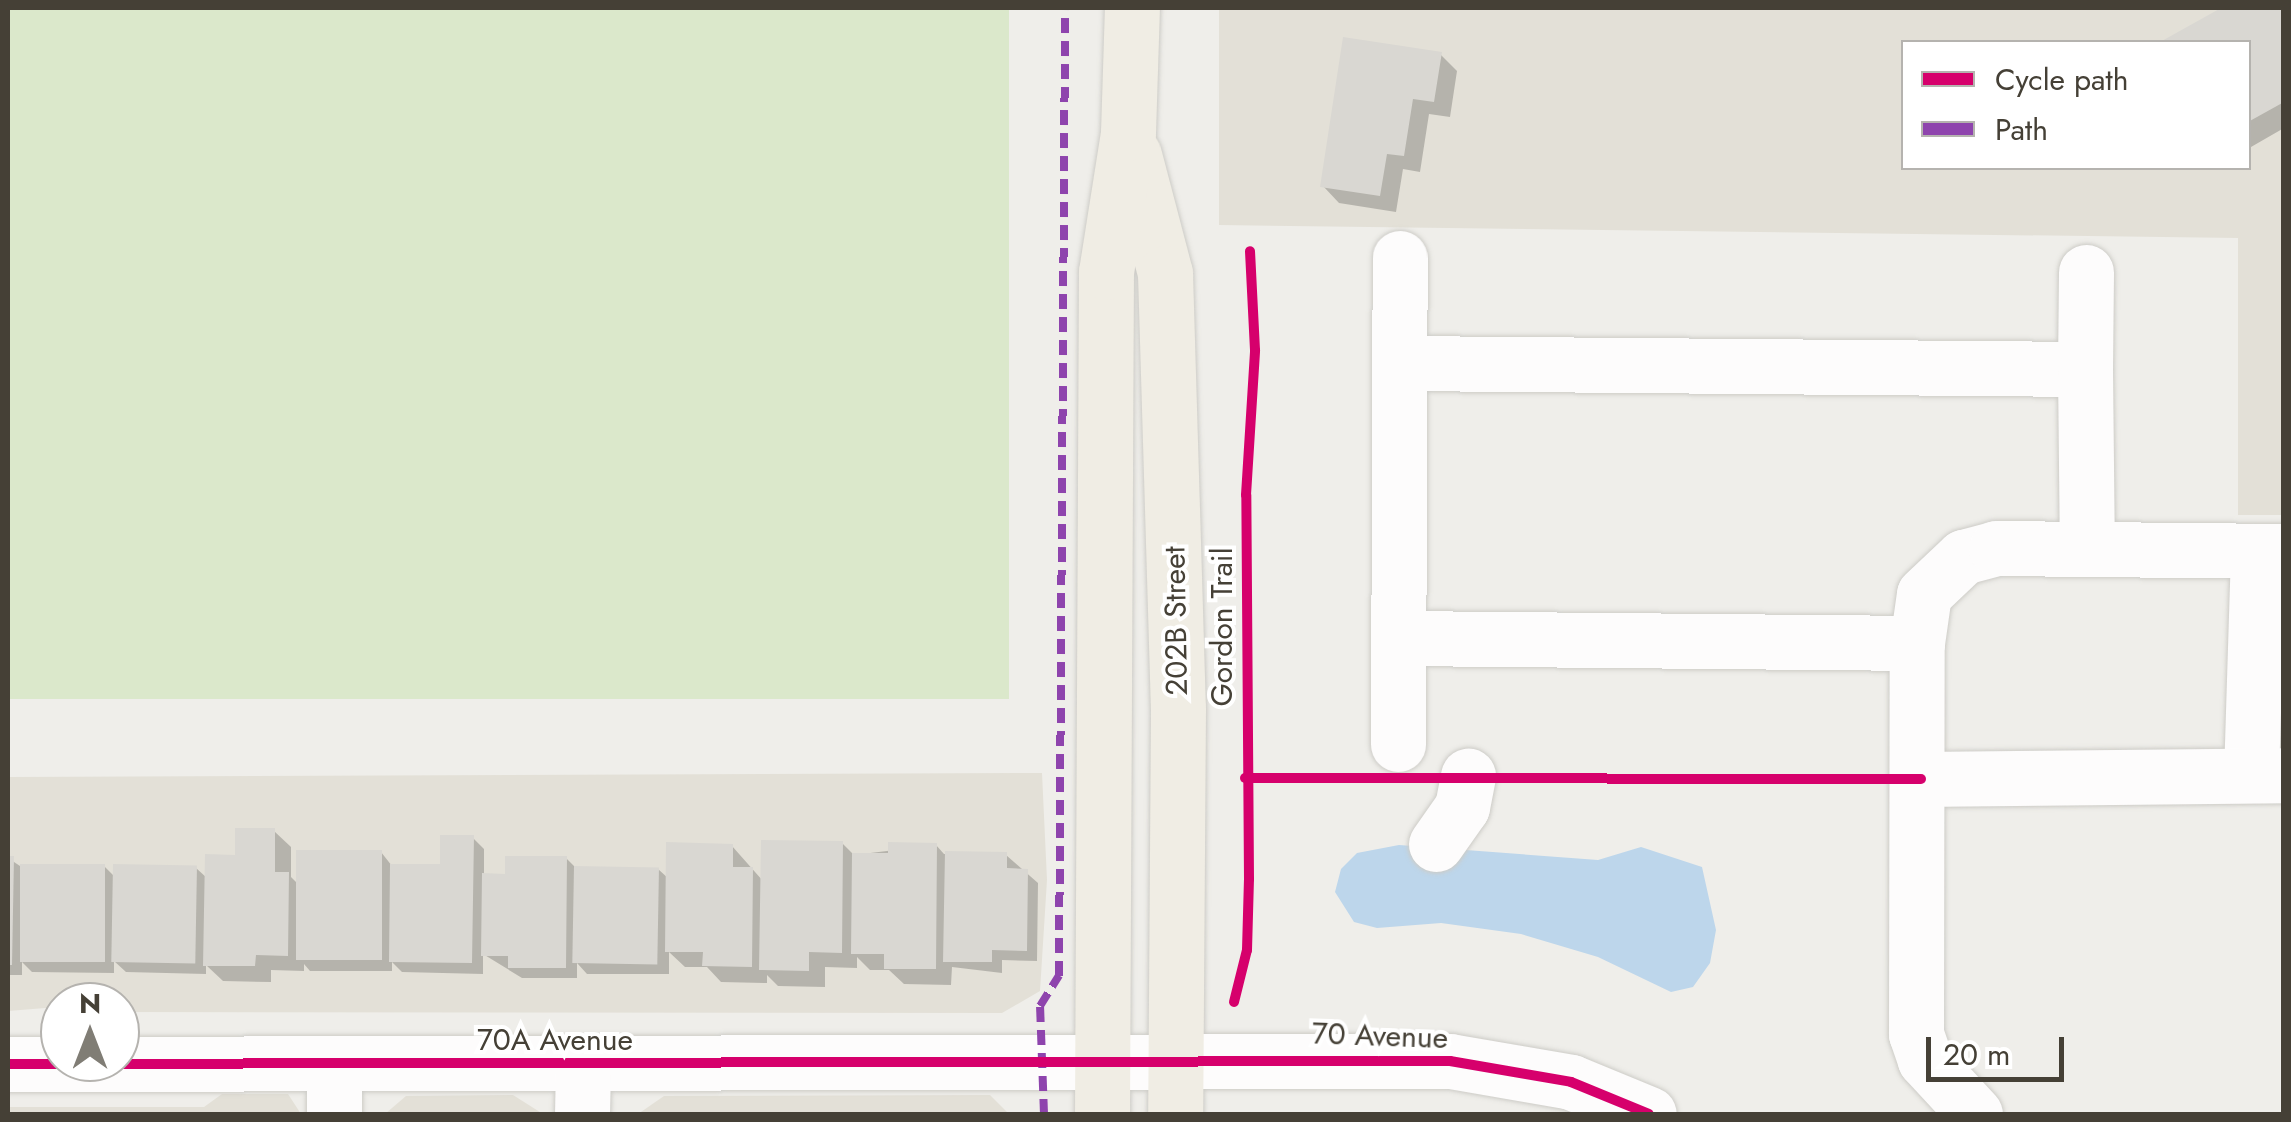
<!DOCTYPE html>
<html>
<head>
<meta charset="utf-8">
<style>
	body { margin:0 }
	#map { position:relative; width:2291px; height:1122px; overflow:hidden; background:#efeeea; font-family:Jost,sans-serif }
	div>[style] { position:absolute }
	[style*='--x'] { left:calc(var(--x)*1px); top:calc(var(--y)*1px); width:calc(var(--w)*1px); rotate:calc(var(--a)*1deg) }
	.residential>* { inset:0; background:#e3e0d7 }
	.green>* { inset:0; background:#dbe8cb; transform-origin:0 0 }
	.water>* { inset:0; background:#bdd6eb }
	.shadow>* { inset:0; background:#0003 }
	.building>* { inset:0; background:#d9d7d2; transform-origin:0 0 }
	.roads { filter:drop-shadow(0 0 2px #cdccc7) drop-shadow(0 0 2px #cdccc7) }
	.minor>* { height:55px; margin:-27.5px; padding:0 27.5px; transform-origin:27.5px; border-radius:27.5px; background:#fdfcfc }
	.major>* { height:55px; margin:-27.5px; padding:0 27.5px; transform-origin:27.5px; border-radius:27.5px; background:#f0ede4 }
	.quiet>* { height:8px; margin-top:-4px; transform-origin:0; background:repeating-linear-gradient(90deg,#8e44ad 0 15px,transparent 0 23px) }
	.cycleway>* { height:10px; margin:-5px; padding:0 5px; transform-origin:5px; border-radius:5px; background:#d6006c }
	span { translate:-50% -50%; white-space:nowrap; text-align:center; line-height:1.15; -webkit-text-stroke:8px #fff; paint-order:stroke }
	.street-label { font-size:30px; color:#454036 }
	.frame { position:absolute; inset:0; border:10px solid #454036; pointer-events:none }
	.legend { position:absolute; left:1901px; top:40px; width:350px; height:130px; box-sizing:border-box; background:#fff; border:2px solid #b5b3af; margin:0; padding:12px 18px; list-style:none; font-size:30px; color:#454036 }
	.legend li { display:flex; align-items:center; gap:20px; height:50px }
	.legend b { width:50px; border:2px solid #b5b3af }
	.north { position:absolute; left:40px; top:982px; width:100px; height:100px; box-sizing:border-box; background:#fff; border:2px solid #b5b3af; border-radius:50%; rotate:0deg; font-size:28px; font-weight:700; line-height:40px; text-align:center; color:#454036 }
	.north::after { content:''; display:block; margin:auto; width:35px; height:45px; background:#807d75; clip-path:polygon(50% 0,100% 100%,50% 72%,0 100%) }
	.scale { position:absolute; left:1926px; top:1037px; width:138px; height:45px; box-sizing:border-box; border:5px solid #454036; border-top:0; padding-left:12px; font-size:30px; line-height:35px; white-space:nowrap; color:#454036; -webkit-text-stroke:8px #fff; paint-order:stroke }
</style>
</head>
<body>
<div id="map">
	<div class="residential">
		<div style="clip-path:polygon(evenodd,1219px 8px,2283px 8px,2283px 515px,2238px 515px,2238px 238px,1219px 225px,1219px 8px,1904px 42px,2248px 42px,2248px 168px,1904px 168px,1904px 42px)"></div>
		<div style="clip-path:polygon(1042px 773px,1047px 880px,1040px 991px,1002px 1013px,120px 1012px,120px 1002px,8px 1011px,8px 777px)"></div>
		<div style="clip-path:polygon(222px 1094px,288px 1094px,301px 1114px,8px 1114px,8px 1107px,204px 1107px)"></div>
		<div style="clip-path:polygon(513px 1095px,543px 1114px,385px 1114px,406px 1096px)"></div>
		<div style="clip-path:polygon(990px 1095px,1009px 1114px,638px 1114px,664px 1096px)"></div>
	</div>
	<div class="green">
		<div style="left:8px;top:8px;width:1001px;height:691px"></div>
	</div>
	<div class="water">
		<div style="clip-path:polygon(1399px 845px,1598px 860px,1641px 847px,1702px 867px,1716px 930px,1710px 963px,1693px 987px,1671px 992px,1598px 957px,1521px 934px,1441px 923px,1377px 928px,1354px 922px,1335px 892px,1341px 869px,1357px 853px)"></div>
	</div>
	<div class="shadow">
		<div style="clip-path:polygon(2226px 8px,2284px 8px,2284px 128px,2251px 147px,2248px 42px,2165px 42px)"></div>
		<div style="clip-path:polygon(1440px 54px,1457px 71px,1450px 117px,1429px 114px,1420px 172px,1403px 169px,1396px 212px,1339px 203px,1323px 186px)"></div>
		<div style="clip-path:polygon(274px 831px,291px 847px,291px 877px,299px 885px,381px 852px,392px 866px,442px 867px,473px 838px,484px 849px,484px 875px,507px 876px,566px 858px,576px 868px,658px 869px,669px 879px,732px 846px,763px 881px,842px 843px,854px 855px,936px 845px,944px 854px,1006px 855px,1038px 883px,1037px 961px,1002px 960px,1002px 973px,952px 967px,951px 985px,904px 984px,889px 970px,870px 970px,857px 957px,857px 968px,825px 967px,825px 987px,778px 986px,767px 975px,767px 983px,721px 982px,707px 967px,685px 967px,669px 952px,669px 974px,587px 974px,577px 963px,577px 978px,522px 978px,483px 954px,483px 974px,402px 972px,392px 962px,392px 971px,310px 971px,304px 964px,304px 971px,271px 970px,271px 982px,223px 981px,206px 965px,206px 974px,126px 972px,114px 961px,114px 973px,32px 972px,22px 962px,22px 975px,8px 975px,8px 858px,20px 866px,104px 866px,116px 878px,196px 868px,207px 878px)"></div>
	</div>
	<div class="building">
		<div style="clip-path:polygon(2221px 8px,2284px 8px,2284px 102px,2248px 122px,2248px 42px,2160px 42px)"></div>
		<div style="clip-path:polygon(1343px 37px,1442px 52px,1434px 102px,1413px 99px,1404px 156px,1387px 154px,1380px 196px,1320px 187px)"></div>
		<div style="clip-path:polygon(235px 828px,275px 828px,275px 872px,289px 872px,288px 956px,256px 955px,255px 966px,203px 966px,205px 854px,235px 855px)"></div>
		<div style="clip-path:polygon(440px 835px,474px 835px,472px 963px,389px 962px,390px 864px,440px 864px)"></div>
		<div style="clip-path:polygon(761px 840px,843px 841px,842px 953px,809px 952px,809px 971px,759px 970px)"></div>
		<div style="clip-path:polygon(666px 842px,733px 844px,733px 867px,753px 867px,752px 967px,702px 966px,703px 952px,665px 952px)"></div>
		<div style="clip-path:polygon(888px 842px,937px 843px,936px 969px,884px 969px,884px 954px,851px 954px,852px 853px,888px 853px)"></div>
		<div style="left:296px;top:850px;width:86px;height:110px"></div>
		<div style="clip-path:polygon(945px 851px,1007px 852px,1007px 868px,1028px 869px,1027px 951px,992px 950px,992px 962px,943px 962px)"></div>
		<div style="clip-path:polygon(8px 856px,14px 856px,12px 965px,8px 965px)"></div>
		<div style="clip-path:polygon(505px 856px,567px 856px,566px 968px,508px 968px,508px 956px,481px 956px,482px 873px,505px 874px)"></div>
		<div style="left:20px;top:864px;width:85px;height:98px"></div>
		<div style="left:113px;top:864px;width:84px;height:98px;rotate:1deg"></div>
		<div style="left:574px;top:866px;width:85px;height:97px;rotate:1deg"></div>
	</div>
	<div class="roads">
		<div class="minor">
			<div style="--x:1401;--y:363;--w:684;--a:0.5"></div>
			<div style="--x:2085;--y:369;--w:179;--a:89.4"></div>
			<div style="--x:2085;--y:369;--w:97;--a:-89.4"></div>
			<div style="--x:1400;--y:638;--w:517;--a:0.55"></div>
			<div style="--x:1398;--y:744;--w:486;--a:-89.8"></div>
			<div style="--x:2251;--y:775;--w:224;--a:-88.2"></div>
			<div style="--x:1921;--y:779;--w:363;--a:-0.6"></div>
			<div style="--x:1436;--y:844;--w:45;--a:-54.9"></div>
			<div style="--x:1462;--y:807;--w:32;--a:-79"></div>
			<div style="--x:8;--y:1064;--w:1442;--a:-0.12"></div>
			<div style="--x:1450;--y:1061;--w:123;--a:9.8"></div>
			<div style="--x:1571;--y:1082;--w:84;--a:22.3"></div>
			<div style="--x:334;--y:1114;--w:48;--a:-90"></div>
			<div style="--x:582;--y:1114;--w:49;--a:-88.8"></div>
			<div style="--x:1975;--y:1114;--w:74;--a:-132.8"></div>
			<div style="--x:1925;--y:1060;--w:28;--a:-109"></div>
			<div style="--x:1916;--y:1034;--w:391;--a:-89.9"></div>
			<div style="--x:1917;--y:643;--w:49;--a:-81.9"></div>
			<div style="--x:1924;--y:594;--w:54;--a:-43.5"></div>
			<div style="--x:1963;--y:557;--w:34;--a:-15"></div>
			<div style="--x:1996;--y:548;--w:288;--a:0.6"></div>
		</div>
		<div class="major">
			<div style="--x:1134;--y:155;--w:122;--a:75.3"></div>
			<div style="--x:1165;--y:273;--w:436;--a:88.3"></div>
			<div style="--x:1178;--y:709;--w:405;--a:90.4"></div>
			<div style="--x:1102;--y:1114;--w:842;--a:-89.73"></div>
			<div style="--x:1106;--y:272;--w:141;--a:-81"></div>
			<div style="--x:1128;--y:133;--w:125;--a:-88.2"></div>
		</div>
	</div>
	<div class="quiet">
		<div style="--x:1044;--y:1114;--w:108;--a:-92.1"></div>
		<div style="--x:1040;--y:1006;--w:36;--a:-58"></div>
		<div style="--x:1059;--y:976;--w:968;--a:-89.64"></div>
	</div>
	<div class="cycleway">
		<div style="--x:1245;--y:778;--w:676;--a:0.08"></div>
		<div style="--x:1234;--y:1002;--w:54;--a:-76"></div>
		<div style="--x:1247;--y:950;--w:71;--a:-88.4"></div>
		<div style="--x:1249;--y:879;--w:384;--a:-90.4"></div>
		<div style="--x:1246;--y:495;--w:145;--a:-86.4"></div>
		<div style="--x:1255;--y:350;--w:99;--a:-92.9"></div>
		<div style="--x:8;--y:1064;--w:1442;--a:-0.12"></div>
		<div style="--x:1450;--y:1061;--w:123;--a:9.8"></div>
		<div style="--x:1571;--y:1082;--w:84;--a:22.3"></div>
	</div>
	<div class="street-label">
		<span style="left:1176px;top:621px;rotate:-91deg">202B Street</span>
		<span style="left:1222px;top:627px;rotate:-90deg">Gordon Trail</span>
		<span style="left:1380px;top:1036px;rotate:2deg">70 Avenue</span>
		<span style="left:555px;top:1040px">70A Avenue</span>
	</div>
	<div class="frame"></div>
	<ul class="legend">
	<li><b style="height:12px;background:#d6006c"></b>Cycle path</li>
	<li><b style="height:12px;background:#8e44ad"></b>Path</li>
	</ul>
	<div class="north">N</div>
	<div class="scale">20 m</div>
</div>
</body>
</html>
